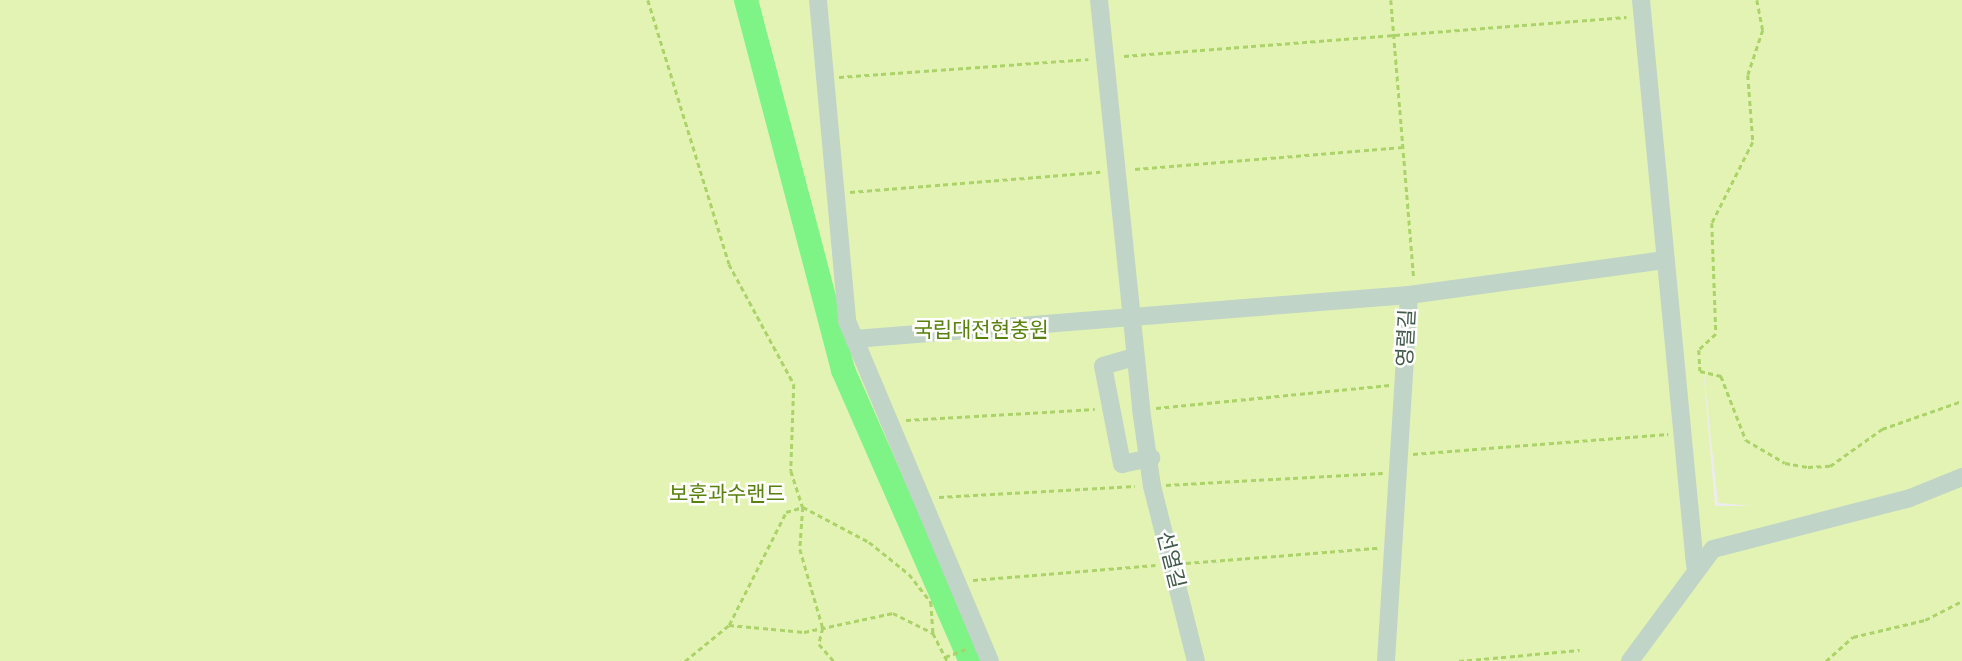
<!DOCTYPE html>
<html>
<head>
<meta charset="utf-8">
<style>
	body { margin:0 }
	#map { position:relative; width:1962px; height:661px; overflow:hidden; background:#efecef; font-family:"Fira Sans","Noto Sans KR",sans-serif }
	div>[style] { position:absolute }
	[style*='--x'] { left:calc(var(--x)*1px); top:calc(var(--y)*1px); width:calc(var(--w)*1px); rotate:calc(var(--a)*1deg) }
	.green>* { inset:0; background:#e3f3b4 }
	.river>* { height:24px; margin:-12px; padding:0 12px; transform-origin:12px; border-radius:12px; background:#7df485 }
	.path>* { height:2.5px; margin-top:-1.25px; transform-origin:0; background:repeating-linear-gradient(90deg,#acd369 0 5px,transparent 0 8.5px) }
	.minor>* { height:18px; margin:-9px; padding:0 9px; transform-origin:9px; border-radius:9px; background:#c0d5c7 }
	span { translate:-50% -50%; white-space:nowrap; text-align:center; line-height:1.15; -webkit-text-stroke:5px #fff; paint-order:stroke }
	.park-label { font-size:21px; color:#58820d }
	.street-label { font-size:21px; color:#435b4b }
</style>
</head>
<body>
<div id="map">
	<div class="green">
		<div style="clip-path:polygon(evenodd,0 0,1962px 0,1962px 661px,0 661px,0 0,1702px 356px,1718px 503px,1753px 506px,1715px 506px,1702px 356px)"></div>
	</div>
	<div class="river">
		<div style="--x:746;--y:0;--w:383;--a:75.3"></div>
		<div style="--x:843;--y:370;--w:318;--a:66.3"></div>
	</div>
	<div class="path">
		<div style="--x:648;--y:0;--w:276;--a:72.9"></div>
		<div style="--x:729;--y:264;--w:136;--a:61.6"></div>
		<div style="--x:794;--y:384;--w:87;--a:92"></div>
		<div style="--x:791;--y:471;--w:38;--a:72"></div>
		<div style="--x:803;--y:507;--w:42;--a:94.1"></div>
		<div style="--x:800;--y:549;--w:82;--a:73.8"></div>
		<div style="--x:823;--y:628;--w:16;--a:104"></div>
		<div style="--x:819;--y:644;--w:23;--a:49"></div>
		<div style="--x:1391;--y:0;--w:278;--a:85.3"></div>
		<div style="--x:1757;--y:0;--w:31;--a:79"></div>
		<div style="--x:1763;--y:30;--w:47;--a:108.4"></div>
		<div style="--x:1748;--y:75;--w:67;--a:85.7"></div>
		<div style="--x:1753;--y:142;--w:91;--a:116.8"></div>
		<div style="--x:1712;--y:223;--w:111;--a:87.9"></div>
		<div style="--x:1716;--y:334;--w:23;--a:137"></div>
		<div style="--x:1699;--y:350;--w:21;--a:87"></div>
		<div style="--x:1700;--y:371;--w:22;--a:13"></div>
		<div style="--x:1721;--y:376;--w:69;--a:68.7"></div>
		<div style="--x:1746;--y:440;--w:45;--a:30.5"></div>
		<div style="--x:1785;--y:463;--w:23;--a:10"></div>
		<div style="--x:1808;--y:467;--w:22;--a:-3"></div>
		<div style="--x:1830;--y:466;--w:64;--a:-35.4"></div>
		<div style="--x:1882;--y:429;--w:85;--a:-19.3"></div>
		<div style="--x:1124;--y:56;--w:504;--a:-4.44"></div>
		<div style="--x:839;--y:77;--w:250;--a:-4.1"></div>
		<div style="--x:1135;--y:169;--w:269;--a:-4.7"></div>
		<div style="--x:850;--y:192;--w:251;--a:-4.6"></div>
		<div style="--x:1156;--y:408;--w:235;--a:-5.6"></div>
		<div style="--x:906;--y:420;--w:189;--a:-3.3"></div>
		<div style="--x:1413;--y:454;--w:256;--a:-4.5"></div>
		<div style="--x:1166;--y:485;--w:217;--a:-3.2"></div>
		<div style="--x:939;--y:497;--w:196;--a:-3.2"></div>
		<div style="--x:1186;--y:563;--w:193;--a:-4.5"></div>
		<div style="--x:973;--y:580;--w:183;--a:-4.7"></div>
		<div style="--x:729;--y:625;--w:75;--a:5.3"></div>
		<div style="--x:804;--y:632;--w:91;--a:-12.1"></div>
		<div style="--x:893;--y:613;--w:45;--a:26.6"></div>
		<div style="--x:945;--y:657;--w:25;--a:-21"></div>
		<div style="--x:685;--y:661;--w:57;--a:-39.3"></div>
		<div style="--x:729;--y:625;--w:127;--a:-63.2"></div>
		<div style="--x:786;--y:512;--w:18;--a:-16"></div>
		<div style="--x:803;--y:507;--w:75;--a:27.9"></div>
		<div style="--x:869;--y:542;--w:51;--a:38.7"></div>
		<div style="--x:909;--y:574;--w:36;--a:52"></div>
		<div style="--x:931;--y:602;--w:31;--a:86"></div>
		<div style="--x:933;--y:633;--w:31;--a:63"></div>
		<div style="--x:1459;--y:661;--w:121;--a:-5.2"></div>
		<div style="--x:1826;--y:661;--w:36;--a:-42"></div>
		<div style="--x:1853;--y:637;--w:74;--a:-13.3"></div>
		<div style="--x:1925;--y:620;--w:42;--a:-27.2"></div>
	</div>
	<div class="minor">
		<div style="--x:818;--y:0;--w:322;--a:84.8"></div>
		<div style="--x:847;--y:321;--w:369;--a:67.2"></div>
		<div style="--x:1099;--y:0;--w:411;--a:84.1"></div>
		<div style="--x:1141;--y:409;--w:78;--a:81.9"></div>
		<div style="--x:1152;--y:486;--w:180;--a:75.9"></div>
		<div style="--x:1641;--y:0;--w:568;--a:84.54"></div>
		<div style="--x:1409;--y:295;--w:256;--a:-7.8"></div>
		<div style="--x:854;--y:339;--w:557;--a:-4.53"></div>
		<div style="--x:1409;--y:295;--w:367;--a:93.6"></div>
		<div style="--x:1134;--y:357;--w:32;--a:164"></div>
		<div style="--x:1103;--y:366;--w:100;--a:79"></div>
		<div style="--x:1122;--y:464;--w:30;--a:-12"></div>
		<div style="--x:1630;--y:661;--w:139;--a:-53.5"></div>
		<div style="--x:1713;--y:549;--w:203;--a:-14.5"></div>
		<div style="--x:1910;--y:498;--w:56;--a:-22"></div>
	</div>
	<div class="park-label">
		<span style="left:981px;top:330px">국립대전현충원</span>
		<span style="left:727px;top:494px">보훈과수랜드</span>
	</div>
	<div class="street-label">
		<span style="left:1406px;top:338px;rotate:-87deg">영렬길</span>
		<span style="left:1171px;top:560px;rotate:76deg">선열길</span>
	</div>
</div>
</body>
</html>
